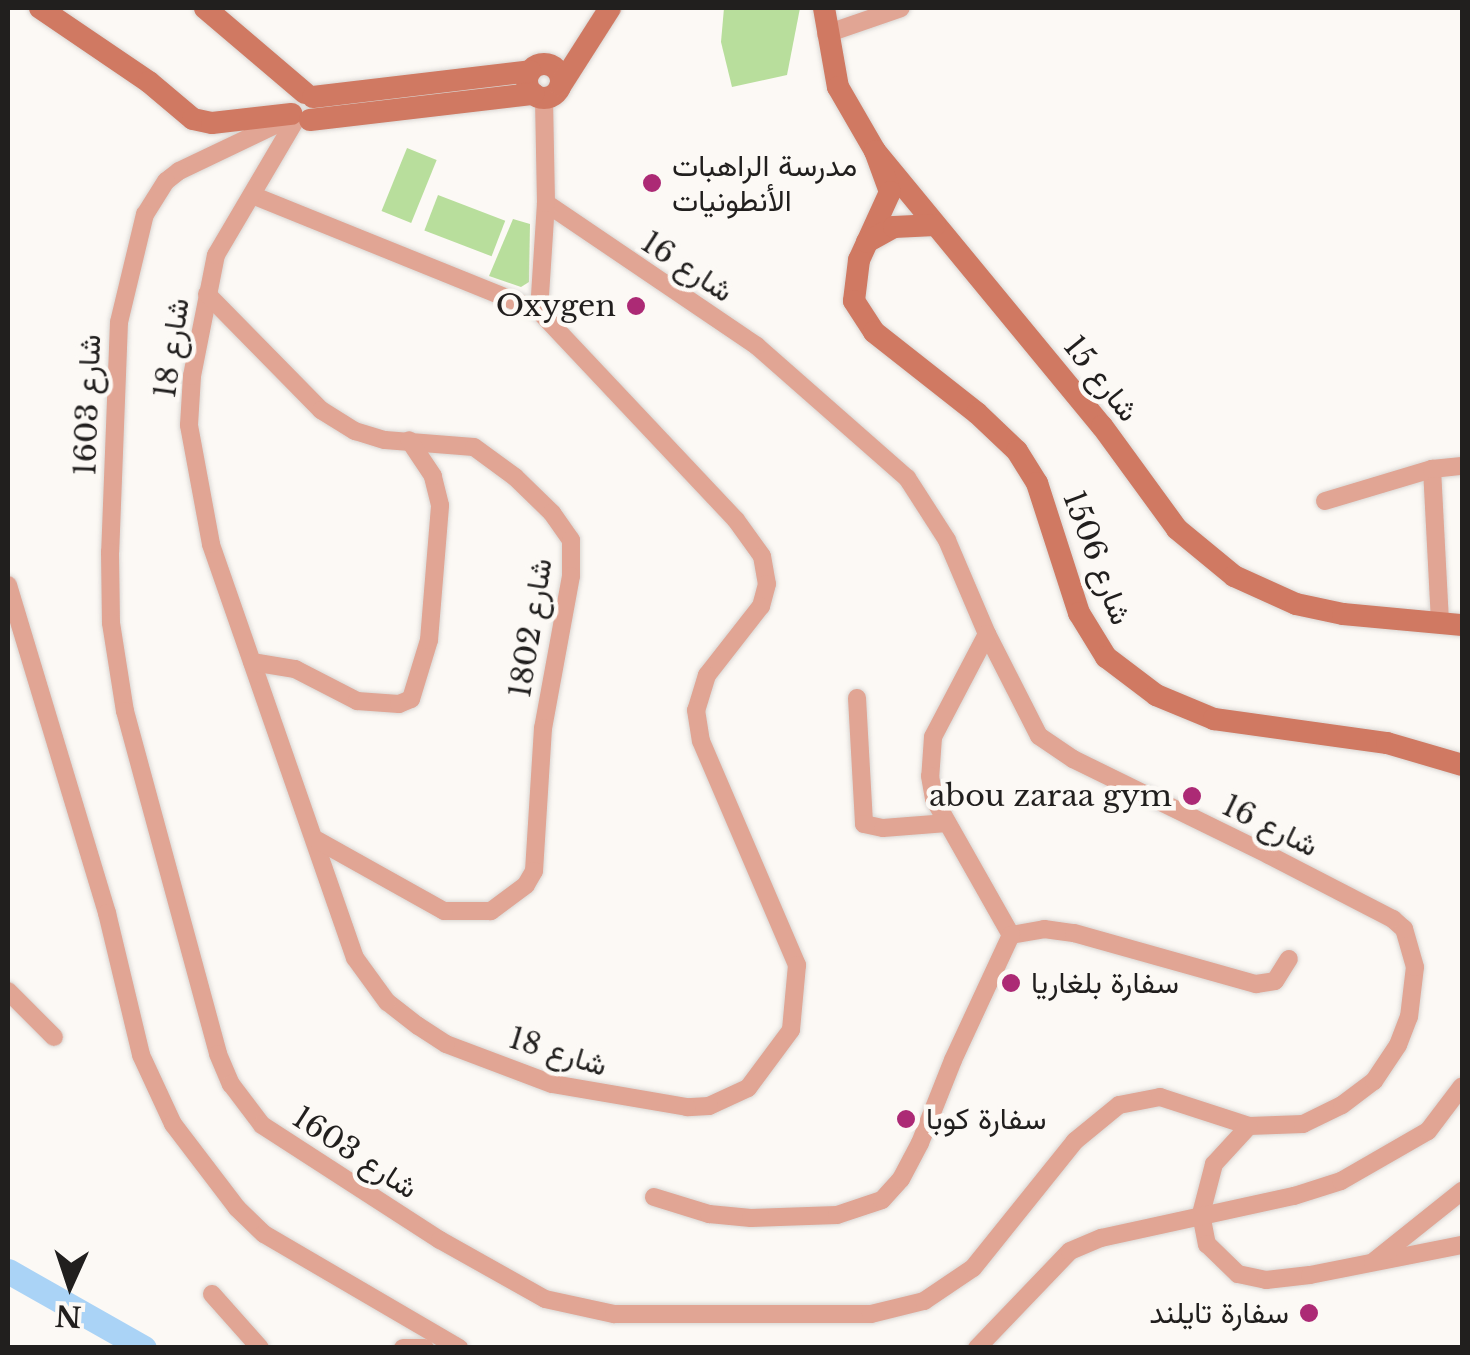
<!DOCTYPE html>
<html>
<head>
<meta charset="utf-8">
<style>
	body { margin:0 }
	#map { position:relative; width:1470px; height:1355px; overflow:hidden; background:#fcf9f5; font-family:"Libre Baskerville",Vazirmatn,serif }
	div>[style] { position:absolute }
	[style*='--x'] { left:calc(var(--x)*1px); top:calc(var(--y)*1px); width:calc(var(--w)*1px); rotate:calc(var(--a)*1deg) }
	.green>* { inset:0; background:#b8de9c; transform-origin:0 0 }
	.river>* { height:25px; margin:-12.5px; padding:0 12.5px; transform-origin:12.5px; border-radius:12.5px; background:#aad3f6 }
	.roads { filter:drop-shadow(0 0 2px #d9d6d3) drop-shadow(0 0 2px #d9d6d3) }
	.street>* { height:18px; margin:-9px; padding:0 9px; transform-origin:9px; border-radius:9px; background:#e1a594 }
	.secondary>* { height:22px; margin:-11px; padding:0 11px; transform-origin:11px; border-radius:11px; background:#d07962 }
	.secondary>.ring { margin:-11px; padding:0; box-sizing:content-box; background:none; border:22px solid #d07962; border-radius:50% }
	.dots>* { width:28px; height:28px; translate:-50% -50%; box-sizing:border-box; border:5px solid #fcf9f5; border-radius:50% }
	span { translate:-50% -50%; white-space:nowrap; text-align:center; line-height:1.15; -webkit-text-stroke:9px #fcf9f5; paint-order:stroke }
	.poi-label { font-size:30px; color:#211f1e }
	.left { translate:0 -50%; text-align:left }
	.right { translate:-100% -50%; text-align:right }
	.street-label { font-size:30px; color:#211f1e }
	.frame { position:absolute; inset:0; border:10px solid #211f1e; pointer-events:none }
	.north { position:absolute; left:20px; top:1235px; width:100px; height:100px; -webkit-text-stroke:8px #fcf9f5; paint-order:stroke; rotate:183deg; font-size:28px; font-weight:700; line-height:40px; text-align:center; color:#211f1e }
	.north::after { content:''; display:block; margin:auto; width:35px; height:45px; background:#211f1e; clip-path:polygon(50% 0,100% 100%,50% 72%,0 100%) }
</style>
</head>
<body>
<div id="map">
	<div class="green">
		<div style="clip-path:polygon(724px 8px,800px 8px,787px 75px,732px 87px,721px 42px)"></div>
		<div style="left:407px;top:148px;width:32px;height:68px;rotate:22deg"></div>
		<div style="left:438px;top:195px;width:72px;height:38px;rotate:21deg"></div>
		<div style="clip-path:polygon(513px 219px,530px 224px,529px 282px,521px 287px,489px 276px)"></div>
	</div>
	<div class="river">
		<div style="--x:8;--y:1271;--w:156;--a:29.5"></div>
	</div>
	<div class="roads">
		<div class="street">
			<div style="--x:826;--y:34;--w:79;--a:-19.1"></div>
			<div style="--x:288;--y:119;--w:121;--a:154.5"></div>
			<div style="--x:179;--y:171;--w:16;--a:142"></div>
			<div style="--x:166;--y:181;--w:39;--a:122"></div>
			<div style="--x:145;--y:214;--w:111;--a:103.5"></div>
			<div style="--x:119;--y:322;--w:230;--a:92.2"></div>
			<div style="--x:110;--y:552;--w:71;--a:89.2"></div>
			<div style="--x:111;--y:623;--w:89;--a:81"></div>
			<div style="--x:125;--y:711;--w:355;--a:74.8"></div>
			<div style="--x:218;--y:1054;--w:33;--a:67"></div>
			<div style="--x:231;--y:1084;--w:51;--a:52.9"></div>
			<div style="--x:262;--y:1125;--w:212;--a:32.9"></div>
			<div style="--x:440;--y:1240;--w:120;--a:29.3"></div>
			<div style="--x:545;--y:1299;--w:71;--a:12.3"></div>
			<div style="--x:614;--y:1314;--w:257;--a:0"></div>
			<div style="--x:871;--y:1314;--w:55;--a:-13.8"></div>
			<div style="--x:924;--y:1301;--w:59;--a:-34"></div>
			<div style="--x:973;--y:1268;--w:163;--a:-51.2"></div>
			<div style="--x:1075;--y:1141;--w:57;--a:-39.3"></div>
			<div style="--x:1119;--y:1105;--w:42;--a:-11"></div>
			<div style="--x:1160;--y:1097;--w:94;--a:18"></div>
			<div style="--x:1249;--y:1126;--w:54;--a:-2.1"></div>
			<div style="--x:1303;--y:1124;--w:43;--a:-26"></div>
			<div style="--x:1342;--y:1105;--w:40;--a:-37"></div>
			<div style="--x:1374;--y:1081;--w:43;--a:-56.3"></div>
			<div style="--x:1398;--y:1045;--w:30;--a:-69"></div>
			<div style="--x:1409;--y:1017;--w:50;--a:-83.2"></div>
			<div style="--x:1415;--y:967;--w:40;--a:-106"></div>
			<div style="--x:1404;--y:929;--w:15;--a:-138"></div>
			<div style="--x:1393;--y:919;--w:140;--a:-152.7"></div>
			<div style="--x:1269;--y:855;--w:218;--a:-153.9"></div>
			<div style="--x:1073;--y:759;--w:41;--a:-145.9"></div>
			<div style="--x:1039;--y:736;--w:114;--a:-117"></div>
			<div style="--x:987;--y:634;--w:102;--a:-113.1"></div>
			<div style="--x:947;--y:540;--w:74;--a:-122.8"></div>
			<div style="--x:907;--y:478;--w:200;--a:-138.7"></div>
			<div style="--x:757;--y:346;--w:255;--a:-145.9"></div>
			<div style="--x:252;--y:195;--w:310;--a:22"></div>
			<div style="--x:539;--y:311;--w:287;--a:46.7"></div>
			<div style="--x:736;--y:520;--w:44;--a:54.2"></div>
			<div style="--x:762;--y:556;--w:28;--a:80"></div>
			<div style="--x:767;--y:584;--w:23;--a:105"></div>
			<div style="--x:761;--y:606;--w:88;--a:128"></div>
			<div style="--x:707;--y:675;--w:37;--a:107"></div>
			<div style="--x:696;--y:710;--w:31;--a:81"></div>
			<div style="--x:701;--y:741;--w:244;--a:66.8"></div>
			<div style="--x:797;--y:965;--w:65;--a:95.3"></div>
			<div style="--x:791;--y:1030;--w:72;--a:126.6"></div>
			<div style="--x:748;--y:1088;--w:43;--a:155.2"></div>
			<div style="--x:709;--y:1106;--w:22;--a:177"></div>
			<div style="--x:687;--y:1107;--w:137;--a:-170.3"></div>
			<div style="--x:552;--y:1084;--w:113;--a:-159.3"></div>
			<div style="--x:446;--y:1044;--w:33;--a:-147"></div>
			<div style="--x:418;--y:1026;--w:39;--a:-142"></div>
			<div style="--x:387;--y:1002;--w:54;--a:-126"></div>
			<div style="--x:355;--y:958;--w:438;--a:-109.2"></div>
			<div style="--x:211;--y:544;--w:121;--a:-100.5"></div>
			<div style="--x:189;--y:425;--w:49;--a:-86.5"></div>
			<div style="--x:192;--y:376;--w:123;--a:-78.8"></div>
			<div style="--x:216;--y:255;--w:158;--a:-59.5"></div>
			<div style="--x:207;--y:294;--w:163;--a:45.5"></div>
			<div style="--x:321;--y:410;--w:40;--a:32"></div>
			<div style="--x:355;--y:431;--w:31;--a:17"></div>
			<div style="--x:385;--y:440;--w:89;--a:4.5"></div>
			<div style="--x:474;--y:447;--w:51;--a:36.2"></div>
			<div style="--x:515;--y:477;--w:52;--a:44.2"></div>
			<div style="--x:552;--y:513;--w:33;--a:55"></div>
			<div style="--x:571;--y:540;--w:36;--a:90"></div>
			<div style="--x:571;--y:576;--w:155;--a:100.4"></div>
			<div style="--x:543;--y:728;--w:143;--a:93.6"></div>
			<div style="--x:534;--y:871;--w:16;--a:120"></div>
			<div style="--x:526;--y:885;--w:44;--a:143.4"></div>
			<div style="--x:491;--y:911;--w:47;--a:180"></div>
			<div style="--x:444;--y:911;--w:145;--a:-150.8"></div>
			<div style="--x:539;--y:311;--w:108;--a:-86.3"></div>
			<div style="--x:546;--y:203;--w:105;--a:-91.1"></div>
			<div style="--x:1432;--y:469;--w:155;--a:87"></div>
			<div style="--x:1325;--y:501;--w:112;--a:-16.7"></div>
			<div style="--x:1432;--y:469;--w:30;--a:-6"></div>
			<div style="--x:8;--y:585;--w:343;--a:73.2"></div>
			<div style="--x:107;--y:913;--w:146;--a:76.5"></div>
			<div style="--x:141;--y:1055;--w:76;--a:65.1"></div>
			<div style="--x:173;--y:1124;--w:106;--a:52.7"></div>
			<div style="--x:237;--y:1208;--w:37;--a:44"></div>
			<div style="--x:264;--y:1234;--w:226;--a:30.3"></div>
			<div style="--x:987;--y:634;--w:116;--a:117.7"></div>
			<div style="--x:933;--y:737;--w:39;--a:94"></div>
			<div style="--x:930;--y:776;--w:23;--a:80"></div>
			<div style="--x:934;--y:799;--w:156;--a:60.5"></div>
			<div style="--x:252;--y:662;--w:44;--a:9.2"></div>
			<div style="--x:295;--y:669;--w:70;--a:27.3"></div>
			<div style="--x:357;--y:701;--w:42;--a:4.1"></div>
			<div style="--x:399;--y:704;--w:13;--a:-23"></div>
			<div style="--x:411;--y:699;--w:62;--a:-73"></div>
			<div style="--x:429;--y:640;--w:135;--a:-85.3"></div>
			<div style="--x:440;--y:505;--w:30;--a:-104"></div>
			<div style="--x:433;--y:476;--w:43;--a:-123.7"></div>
			<div style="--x:857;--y:698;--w:126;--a:86.8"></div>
			<div style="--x:864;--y:824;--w:19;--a:12"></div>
			<div style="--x:883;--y:828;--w:64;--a:-4.5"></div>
			<div style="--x:1011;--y:935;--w:34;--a:-10"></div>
			<div style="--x:1044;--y:929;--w:30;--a:8"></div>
			<div style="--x:1074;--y:933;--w:189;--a:15.7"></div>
			<div style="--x:1256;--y:984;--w:19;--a:-9"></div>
			<div style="--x:1275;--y:981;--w:26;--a:-58"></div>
			<div style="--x:8;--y:991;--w:65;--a:45"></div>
			<div style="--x:1249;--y:1126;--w:52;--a:132.6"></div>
			<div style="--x:1214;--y:1164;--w:52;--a:104.6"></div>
			<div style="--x:1201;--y:1214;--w:31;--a:79"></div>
			<div style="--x:1207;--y:1244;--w:43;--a:44.1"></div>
			<div style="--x:1238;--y:1274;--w:29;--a:12"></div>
			<div style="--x:1266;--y:1280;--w:44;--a:-6.5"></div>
			<div style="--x:1310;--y:1275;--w:155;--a:-11.2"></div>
			<div style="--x:654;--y:1197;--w:58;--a:17.2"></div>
			<div style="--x:709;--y:1214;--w:42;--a:5.4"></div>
			<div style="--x:751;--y:1218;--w:86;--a:-2"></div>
			<div style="--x:837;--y:1215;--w:47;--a:-18.4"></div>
			<div style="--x:882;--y:1200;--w:28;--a:-48"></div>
			<div style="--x:901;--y:1179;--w:41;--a:-62.2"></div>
			<div style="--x:920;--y:1143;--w:89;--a:-68.3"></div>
			<div style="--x:953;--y:1060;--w:138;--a:-65.1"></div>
			<div style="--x:1373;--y:1262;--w:114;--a:-38.6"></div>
			<div style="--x:212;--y:1294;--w:72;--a:48.4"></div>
			<div style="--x:403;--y:1348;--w:22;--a:0"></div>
			<div style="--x:977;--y:1348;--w:134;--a:-46.2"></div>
			<div style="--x:1070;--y:1251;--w:34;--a:-23"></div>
			<div style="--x:1101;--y:1238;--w:198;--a:-12.3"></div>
			<div style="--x:1294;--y:1196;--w:49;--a:-17.7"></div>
			<div style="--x:1341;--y:1181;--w:100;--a:-29.9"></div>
			<div style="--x:1428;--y:1131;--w:56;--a:-52.9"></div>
		</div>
		<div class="secondary">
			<div style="--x:40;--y:8;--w:132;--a:34.2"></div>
			<div style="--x:149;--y:82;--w:57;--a:40.1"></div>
			<div style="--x:193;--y:119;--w:19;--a:12"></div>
			<div style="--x:212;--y:123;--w:80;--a:-6.5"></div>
			<div style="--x:205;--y:8;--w:131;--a:40.4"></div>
			<div style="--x:824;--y:8;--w:80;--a:80"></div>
			<div style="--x:838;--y:87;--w:74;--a:60"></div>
			<div style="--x:875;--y:151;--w:357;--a:50.5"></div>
			<div style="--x:1102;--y:426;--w:127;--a:53.9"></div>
			<div style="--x:1177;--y:529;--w:74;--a:39.5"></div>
			<div style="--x:1234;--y:576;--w:68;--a:24.3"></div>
			<div style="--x:1296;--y:604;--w:48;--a:12"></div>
			<div style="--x:1343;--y:614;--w:120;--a:5.3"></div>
			<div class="ring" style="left:527px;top:64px;width:12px;height:12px"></div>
			<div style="--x:561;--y:85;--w:91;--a:-57.5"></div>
			<div style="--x:313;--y:97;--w:219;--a:-6.8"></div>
			<div style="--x:310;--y:120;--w:225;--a:-6.7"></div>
			<div style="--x:875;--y:151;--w:44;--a:69.9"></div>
			<div style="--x:890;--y:192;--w:75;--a:114.5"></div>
			<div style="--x:859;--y:260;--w:41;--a:97"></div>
			<div style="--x:854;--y:301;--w:37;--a:57"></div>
			<div style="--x:874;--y:332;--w:131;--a:38.2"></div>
			<div style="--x:977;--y:413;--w:55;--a:43.5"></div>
			<div style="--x:1017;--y:451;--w:38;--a:58"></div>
			<div style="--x:1037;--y:483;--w:137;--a:72.1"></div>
			<div style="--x:1079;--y:613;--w:52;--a:58.5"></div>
			<div style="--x:1106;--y:657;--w:63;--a:37.2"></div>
			<div style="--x:1156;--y:695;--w:63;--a:22.5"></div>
			<div style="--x:1214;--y:719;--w:175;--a:7.9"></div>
			<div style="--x:1387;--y:743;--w:78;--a:16.3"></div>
			<div style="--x:867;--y:242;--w:31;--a:-29"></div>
			<div style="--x:894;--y:227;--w:41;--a:-2.8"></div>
		</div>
	</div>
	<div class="dots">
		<div style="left:652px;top:183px;background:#ac2a75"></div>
		<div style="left:636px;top:306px;background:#ac2a75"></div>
		<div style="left:1192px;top:796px;background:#ac2a75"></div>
		<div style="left:1011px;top:983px;background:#ac2a75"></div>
		<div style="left:906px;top:1119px;background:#ac2a75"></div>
		<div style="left:1309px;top:1313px;background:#ac2a75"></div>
	</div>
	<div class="poi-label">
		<span class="left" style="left:672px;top:183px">مدرسة الراهبات<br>الأنطونيات</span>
		<span class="right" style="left:616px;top:306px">Oxygen</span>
		<span class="right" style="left:1172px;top:796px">abou zaraa gym</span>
		<span class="left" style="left:1031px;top:983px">سفارة بلغاريا</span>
		<span class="left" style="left:926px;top:1119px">سفارة كوبا</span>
		<span class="right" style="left:1289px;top:1313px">سفارة تايلند</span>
	</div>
	<div class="street-label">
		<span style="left:687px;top:267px;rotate:33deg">شارع 16</span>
		<span style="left:172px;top:348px;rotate:-82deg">شارع 18</span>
		<span style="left:1101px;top:379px;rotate:51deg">شارع 15</span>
		<span style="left:88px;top:405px;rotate:-88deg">شارع 1603</span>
		<span style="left:1097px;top:558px;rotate:69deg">شارع 1506</span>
		<span style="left:531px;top:628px;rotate:-81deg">شارع 1802</span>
		<span style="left:1270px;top:826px;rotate:26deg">شارع 16</span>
		<span style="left:558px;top:1052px;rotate:17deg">شارع 18</span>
		<span style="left:355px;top:1153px;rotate:33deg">شارع 1603</span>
	</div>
	<div class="frame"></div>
	<div class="north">N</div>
</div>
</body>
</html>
